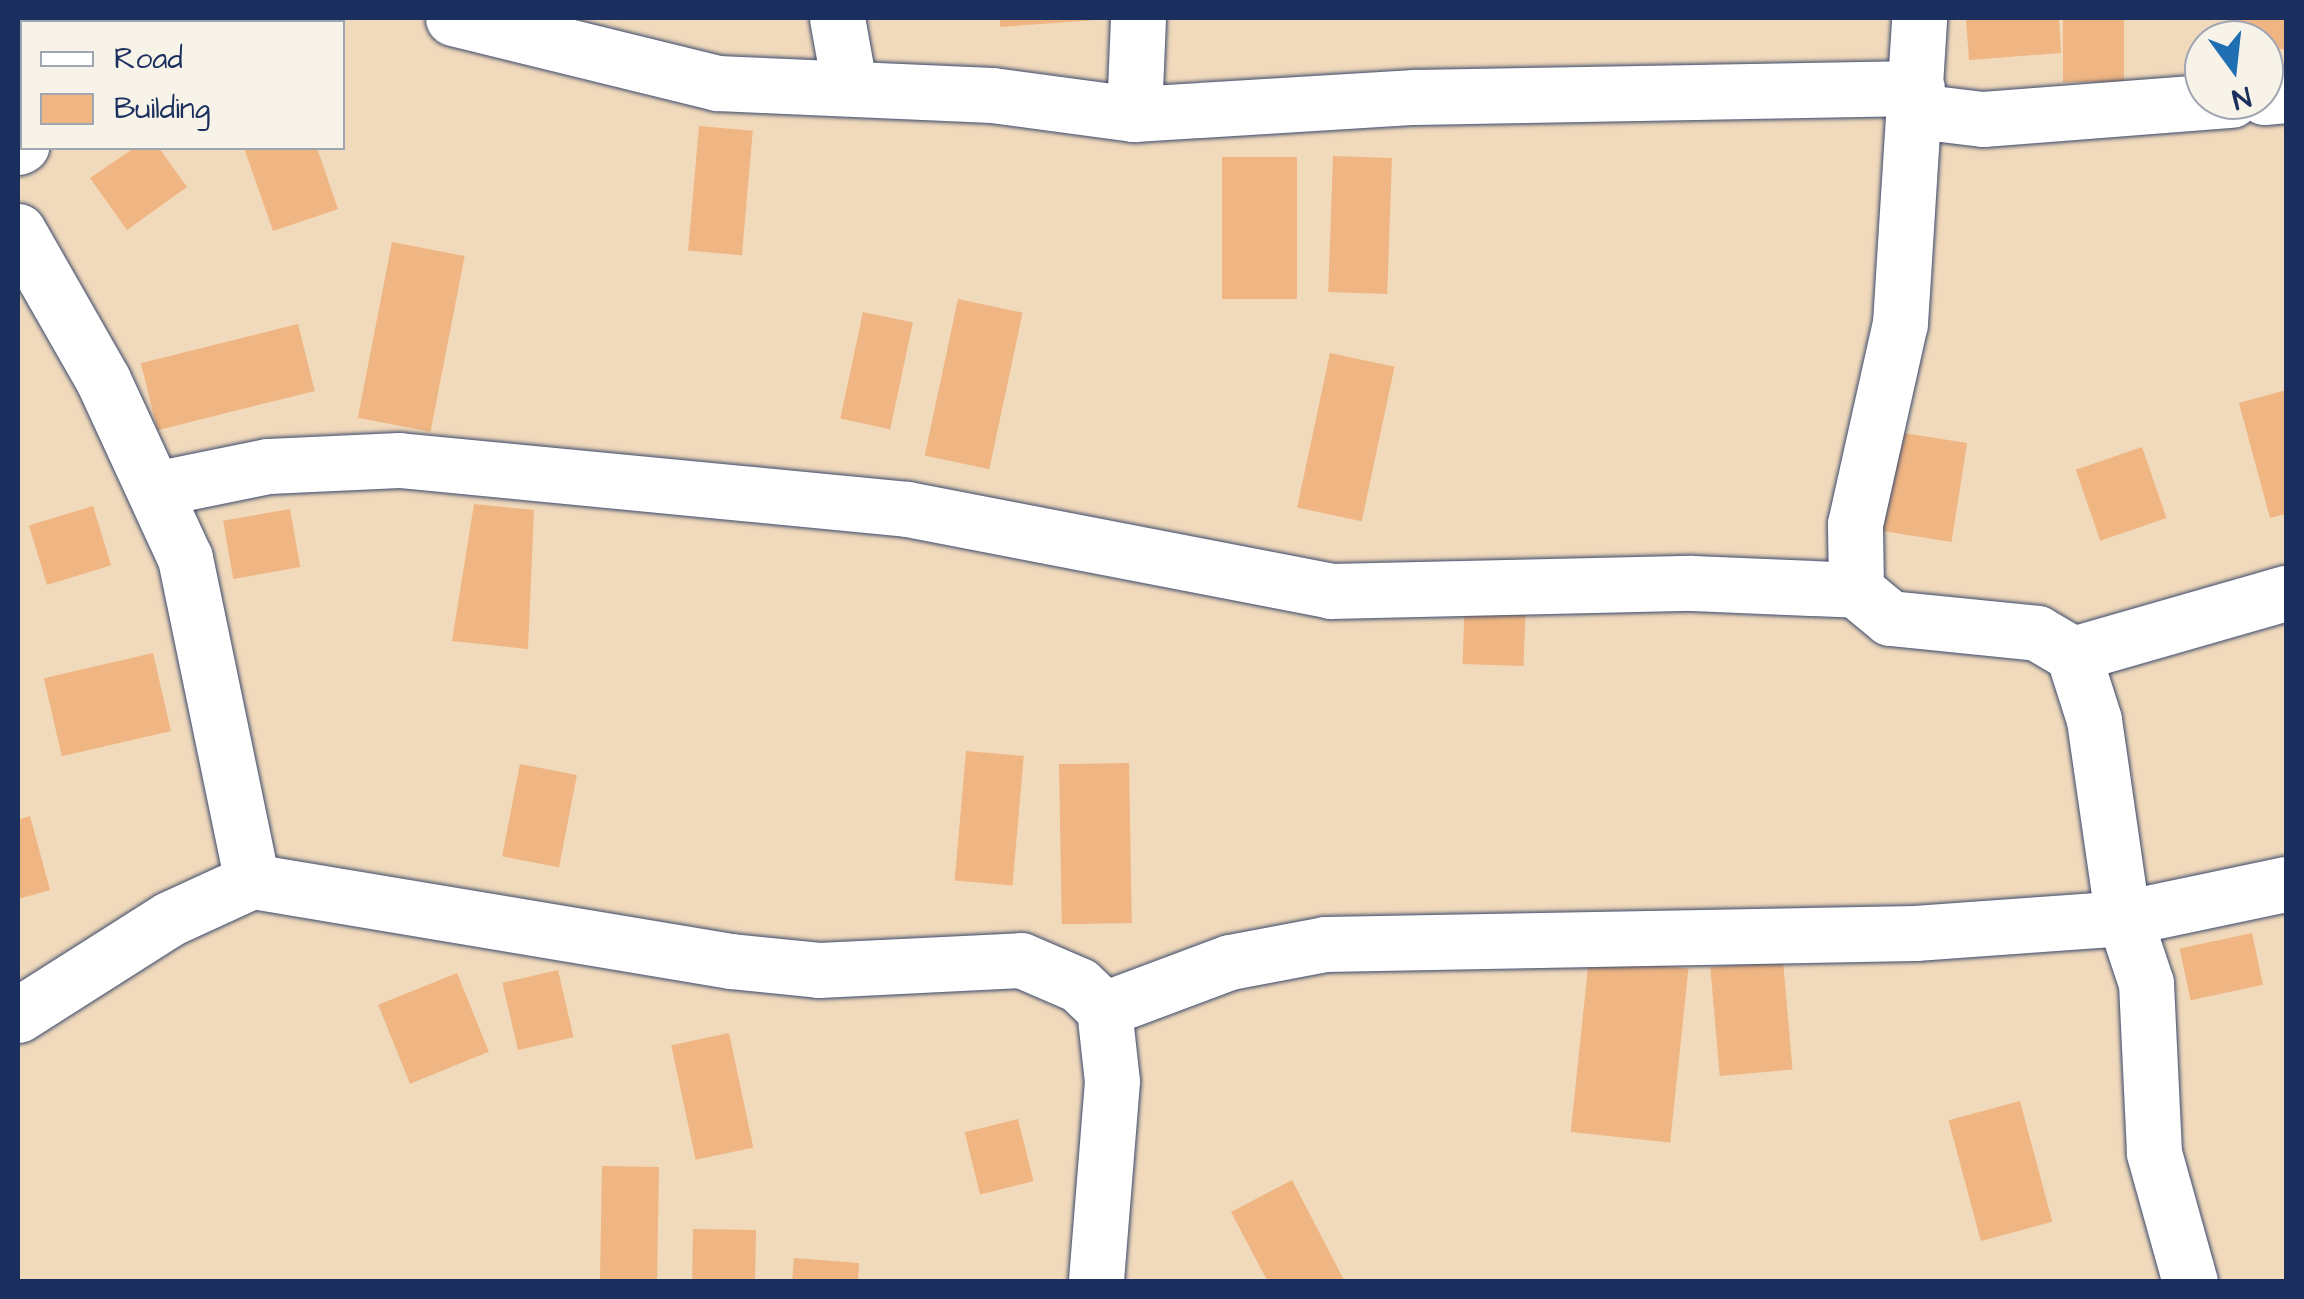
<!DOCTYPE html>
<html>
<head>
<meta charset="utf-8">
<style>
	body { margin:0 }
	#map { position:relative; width:2304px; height:1299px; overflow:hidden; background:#f1dabb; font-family:"Architects Daughter",sans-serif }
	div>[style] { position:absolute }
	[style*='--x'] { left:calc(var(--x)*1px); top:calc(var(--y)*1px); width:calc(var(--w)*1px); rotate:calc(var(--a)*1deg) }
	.building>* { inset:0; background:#efb582; transform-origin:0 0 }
	.roads { filter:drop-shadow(0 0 2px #3b496c) drop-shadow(0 0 2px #3b496c) }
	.minor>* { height:55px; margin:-27.5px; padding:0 27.5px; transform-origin:27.5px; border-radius:27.5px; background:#fff }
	span { translate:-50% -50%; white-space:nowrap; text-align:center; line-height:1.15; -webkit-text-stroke:8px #f7f3e8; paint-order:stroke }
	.frame { position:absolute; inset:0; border:20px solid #1b2f5e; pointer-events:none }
	.legend { position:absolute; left:20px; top:20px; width:325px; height:130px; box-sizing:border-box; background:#f7f3e8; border:2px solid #9fa5b1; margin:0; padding:12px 18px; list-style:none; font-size:30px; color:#1b2f5e }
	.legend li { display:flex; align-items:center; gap:20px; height:50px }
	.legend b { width:50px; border:2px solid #9fa5b1 }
	.north { position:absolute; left:2184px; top:20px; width:100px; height:100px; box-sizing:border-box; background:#f7f3e8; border:2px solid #9fa5b1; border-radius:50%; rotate:165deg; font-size:28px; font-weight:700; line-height:40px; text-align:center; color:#1b2f5e }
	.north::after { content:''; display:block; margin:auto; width:35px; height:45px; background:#1f6fb2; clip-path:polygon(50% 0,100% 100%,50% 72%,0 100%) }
</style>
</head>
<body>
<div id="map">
	<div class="building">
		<div style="clip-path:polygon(1000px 18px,1096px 18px,1096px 20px,1000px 27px)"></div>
		<div style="clip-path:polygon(1966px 18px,2059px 18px,2061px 53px,1969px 60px)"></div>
		<div style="left:2063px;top:18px;width:61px;height:64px"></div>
		<div style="clip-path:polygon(2233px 18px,2286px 18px,2286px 50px,2234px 40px)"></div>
		<div style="left:699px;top:126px;width:54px;height:125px;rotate:5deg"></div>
		<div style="clip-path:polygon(134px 148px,159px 148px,187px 187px,127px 230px,90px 178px)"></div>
		<div style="clip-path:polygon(244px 148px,317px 148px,338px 209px,273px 231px)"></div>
		<div style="left:1333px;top:156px;width:59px;height:136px;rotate:2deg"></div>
		<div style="left:1297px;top:157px;width:142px;height:75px;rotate:90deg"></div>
		<div style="left:392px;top:242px;width:74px;height:179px;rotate:11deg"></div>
		<div style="left:958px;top:299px;width:66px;height:160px;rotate:12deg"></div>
		<div style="left:863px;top:312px;width:51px;height:109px;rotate:12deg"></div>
		<div style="left:298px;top:324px;width:69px;height:162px;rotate:76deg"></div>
		<div style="left:1330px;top:353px;width:66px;height:158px;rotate:12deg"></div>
		<div style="clip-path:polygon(2286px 390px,2286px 514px,2270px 518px,2239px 403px)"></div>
		<div style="left:1897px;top:432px;width:71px;height:100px;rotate:9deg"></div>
		<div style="left:2142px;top:447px;width:75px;height:70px;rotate:71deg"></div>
		<div style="clip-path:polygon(474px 504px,534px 510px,528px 649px,452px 641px)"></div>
		<div style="left:93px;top:506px;width:62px;height:67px;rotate:73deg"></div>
		<div style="left:290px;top:509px;width:59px;height:68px;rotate:80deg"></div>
		<div style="left:1465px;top:595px;width:61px;height:69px;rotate:2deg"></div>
		<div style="left:153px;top:653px;width:80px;height:112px;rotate:77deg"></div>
		<div style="left:966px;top:751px;width:58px;height:130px;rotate:5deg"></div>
		<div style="left:1129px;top:763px;width:160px;height:70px;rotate:89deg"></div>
		<div style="left:520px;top:764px;width:58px;height:94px;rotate:11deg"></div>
		<div style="clip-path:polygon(30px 816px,50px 890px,18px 899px,18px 820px)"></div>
		<div style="left:2252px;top:933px;width:53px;height:74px;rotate:78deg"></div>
		<div style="left:1589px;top:958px;width:100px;height:175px;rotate:6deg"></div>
		<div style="left:1783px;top:961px;width:109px;height:73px;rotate:85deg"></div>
		<div style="left:558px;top:970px;width:69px;height:57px;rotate:77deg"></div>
		<div style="left:457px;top:973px;width:85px;height:85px;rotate:68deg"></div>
		<div style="left:729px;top:1033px;width:117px;height:59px;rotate:78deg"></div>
		<div style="left:2020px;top:1101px;width:125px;height:74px;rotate:75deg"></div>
		<div style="left:1018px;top:1119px;width:64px;height:55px;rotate:76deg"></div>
		<div style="left:602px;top:1166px;width:57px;height:116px;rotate:1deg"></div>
		<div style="clip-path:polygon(1292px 1180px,1345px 1282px,1268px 1282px,1231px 1212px)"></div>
		<div style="left:693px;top:1229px;width:63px;height:53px;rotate:1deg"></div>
		<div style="clip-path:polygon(794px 1258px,859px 1263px,858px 1282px,792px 1282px)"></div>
	</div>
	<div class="roads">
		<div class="minor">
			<div style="--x:453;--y:18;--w:272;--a:13.8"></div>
			<div style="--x:717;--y:83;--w:275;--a:2.5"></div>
			<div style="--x:992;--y:95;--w:143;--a:7.6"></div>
			<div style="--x:1134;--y:114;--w:281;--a:-3.5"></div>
			<div style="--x:1414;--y:97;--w:503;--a:-1.03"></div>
			<div style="--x:837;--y:18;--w:68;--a:79.8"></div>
			<div style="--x:277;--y:22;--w:10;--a:-24"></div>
			<div style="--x:2264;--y:97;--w:22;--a:-5"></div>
			<div style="--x:1916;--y:111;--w:67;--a:6.8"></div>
			<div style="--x:1983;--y:119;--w:249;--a:-4.4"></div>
			<div style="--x:1134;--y:114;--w:96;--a:-87.6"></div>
			<div style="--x:18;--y:147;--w:4;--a:-27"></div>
			<div style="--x:18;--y:231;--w:172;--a:60.3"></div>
			<div style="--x:103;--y:380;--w:196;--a:65.3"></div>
			<div style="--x:185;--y:558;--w:330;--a:78.3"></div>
			<div style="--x:155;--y:489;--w:115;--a:-11.5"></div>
			<div style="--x:268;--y:466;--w:131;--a:-2.6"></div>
			<div style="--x:399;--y:460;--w:510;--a:5.51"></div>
			<div style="--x:907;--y:509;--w:432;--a:10.9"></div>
			<div style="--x:1331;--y:591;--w:361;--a:-1.3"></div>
			<div style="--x:1692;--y:583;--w:164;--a:2.4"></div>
			<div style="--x:1856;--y:590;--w:44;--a:39.5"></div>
			<div style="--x:1890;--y:618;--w:148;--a:5.8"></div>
			<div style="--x:2037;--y:633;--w:42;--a:30.3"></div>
			<div style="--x:2073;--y:654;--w:69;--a:72.3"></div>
			<div style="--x:2094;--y:720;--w:190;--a:81.8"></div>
			<div style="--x:2121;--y:908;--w:79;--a:71.6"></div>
			<div style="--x:2146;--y:983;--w:170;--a:87.3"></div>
			<div style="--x:2154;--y:1153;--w:134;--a:74.4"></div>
			<div style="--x:1856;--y:590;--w:66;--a:-90.9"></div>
			<div style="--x:1855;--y:524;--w:206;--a:-77.4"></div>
			<div style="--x:1900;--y:323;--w:306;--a:-86.4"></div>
			<div style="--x:2073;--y:654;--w:222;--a:-16"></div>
			<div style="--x:1104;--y:1009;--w:134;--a:-20.5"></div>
			<div style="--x:1230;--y:962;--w:97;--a:-10.7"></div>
			<div style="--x:1325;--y:944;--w:590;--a:-1.07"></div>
			<div style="--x:1915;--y:933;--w:210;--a:-4.1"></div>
			<div style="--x:2124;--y:918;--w:166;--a:-11.9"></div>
			<div style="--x:18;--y:1015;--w:179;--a:-32.4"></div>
			<div style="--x:169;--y:919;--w:91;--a:-24.6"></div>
			<div style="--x:252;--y:881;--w:486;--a:9.5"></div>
			<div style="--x:731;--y:961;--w:88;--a:5.8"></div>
			<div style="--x:819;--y:970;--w:202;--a:-2.8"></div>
			<div style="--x:1021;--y:960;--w:63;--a:23.3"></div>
			<div style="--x:1079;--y:985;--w:35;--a:44"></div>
			<div style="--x:1104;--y:1009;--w:72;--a:83.7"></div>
			<div style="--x:1112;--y:1081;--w:202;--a:94.6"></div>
		</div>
	</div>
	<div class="frame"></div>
	<ul class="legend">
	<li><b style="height:12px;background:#fff"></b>Road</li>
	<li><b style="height:28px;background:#efb582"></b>Building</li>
	</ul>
	<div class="north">N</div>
</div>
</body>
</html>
